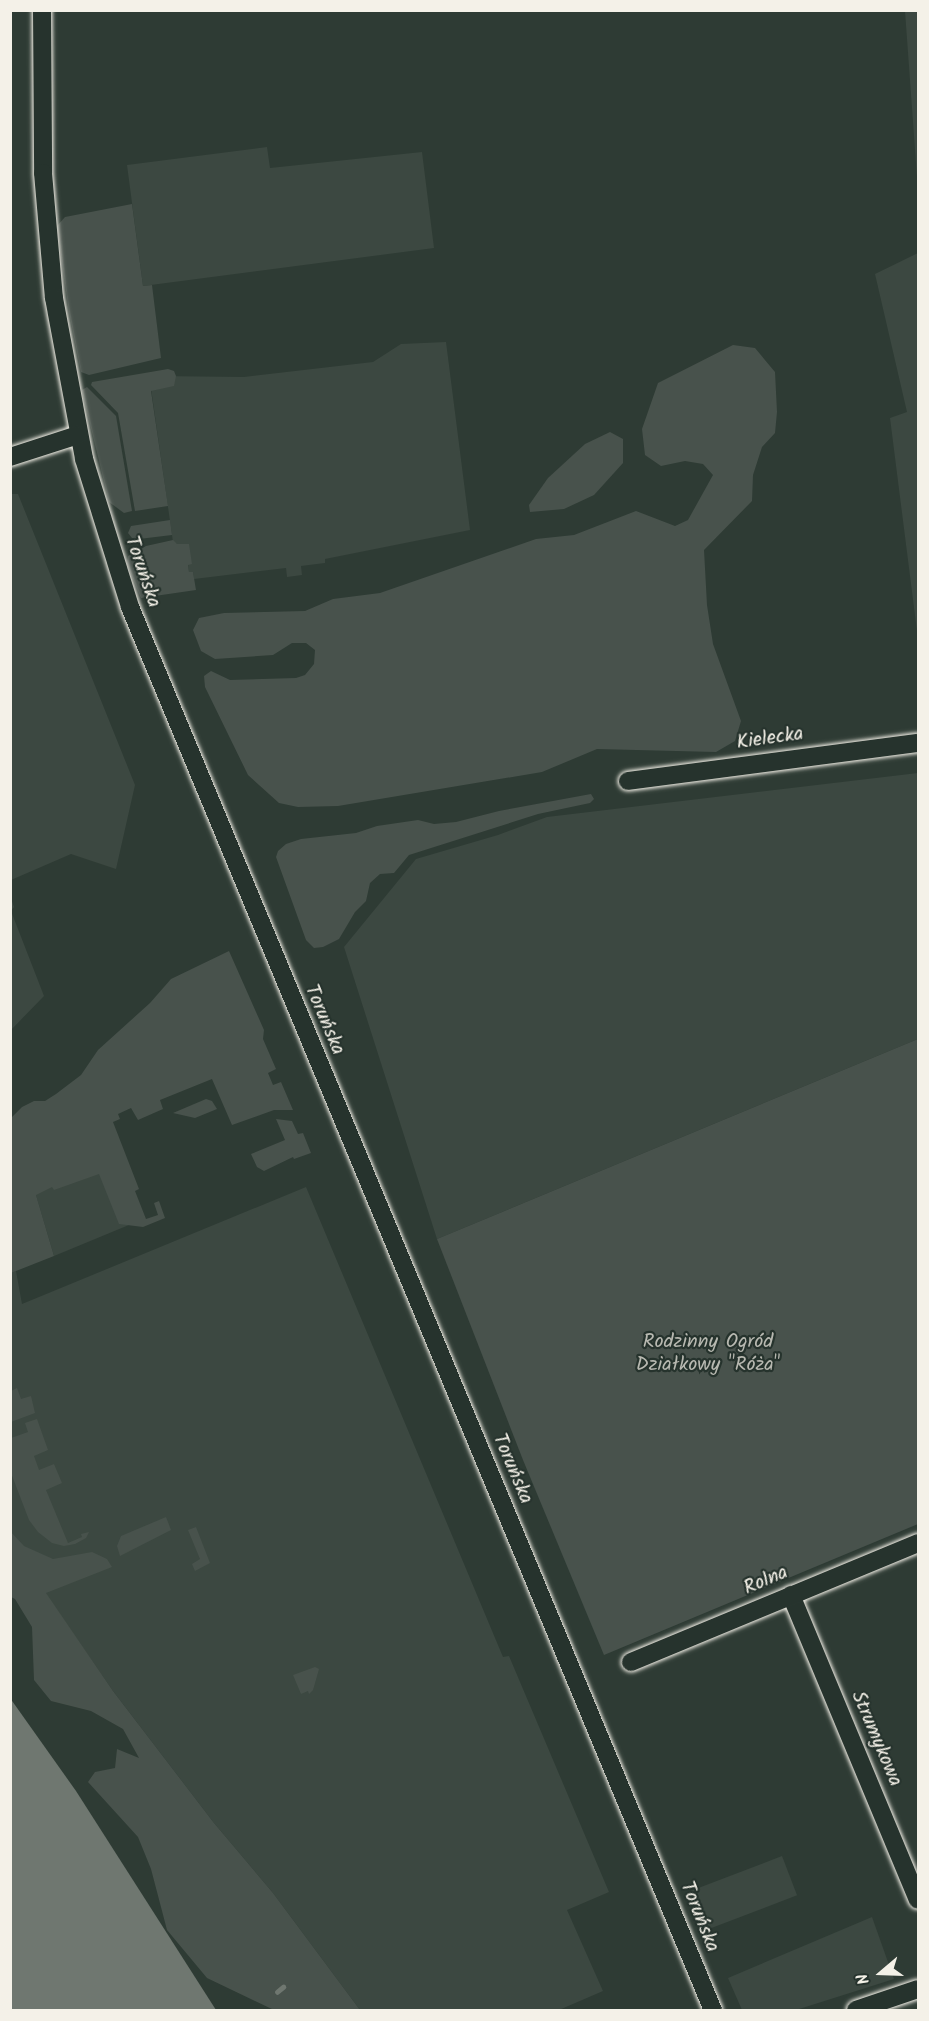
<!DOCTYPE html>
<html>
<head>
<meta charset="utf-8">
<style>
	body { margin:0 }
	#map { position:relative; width:929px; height:2021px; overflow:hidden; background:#2e3b34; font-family:Kalam,sans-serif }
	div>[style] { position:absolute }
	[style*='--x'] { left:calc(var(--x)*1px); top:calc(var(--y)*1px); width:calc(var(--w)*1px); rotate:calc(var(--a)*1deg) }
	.built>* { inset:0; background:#3c4841; transform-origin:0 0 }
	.green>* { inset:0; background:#48524c }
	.water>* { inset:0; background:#6f7770 }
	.stream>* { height:4.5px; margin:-2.25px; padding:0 2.25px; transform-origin:2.25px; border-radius:2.25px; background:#6f7770 }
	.roads { filter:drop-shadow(0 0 2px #f4f1e8) drop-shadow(0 0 2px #f4f1e8) }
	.minor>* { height:18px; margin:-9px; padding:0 9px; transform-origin:9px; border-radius:9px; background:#26332d }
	span { translate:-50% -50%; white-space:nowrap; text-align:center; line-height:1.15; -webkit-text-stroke:4.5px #26332d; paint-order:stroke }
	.street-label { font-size:20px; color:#f4f1e8 }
	.park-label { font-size:20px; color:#b8b9b1 }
	.frame { position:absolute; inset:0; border:12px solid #f4f1e8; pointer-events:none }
	.north { position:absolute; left:851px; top:1943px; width:60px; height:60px; -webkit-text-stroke:4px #26332d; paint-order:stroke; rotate:251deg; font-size:16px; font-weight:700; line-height:24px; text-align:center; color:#f4f1e8 }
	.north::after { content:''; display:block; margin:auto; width:21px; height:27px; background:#f4f1e8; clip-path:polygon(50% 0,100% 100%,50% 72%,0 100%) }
</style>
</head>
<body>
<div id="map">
	<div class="built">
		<div style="clip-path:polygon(905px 11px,918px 11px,918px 191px)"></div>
		<div style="clip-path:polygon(267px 147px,270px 168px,422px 152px,434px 248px,143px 286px,127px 165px)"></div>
		<div style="clip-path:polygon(918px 253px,918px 639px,890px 418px,907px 412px,875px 274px)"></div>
		<div style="clip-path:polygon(446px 342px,470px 530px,325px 559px,325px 563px,301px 566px,302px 575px,287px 577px,286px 568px,194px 579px,193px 572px,189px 573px,188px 564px,191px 564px,177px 544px,173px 542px,150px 381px,156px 376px,244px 377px,373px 362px,401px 344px)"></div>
		<div style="clip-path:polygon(10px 494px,18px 494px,135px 785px,116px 869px,71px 854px,11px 880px)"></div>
		<div style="clip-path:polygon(918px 773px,918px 1039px,437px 1239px,344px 947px,416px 859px,498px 835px,547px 817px)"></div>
		<div style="clip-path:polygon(11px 898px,14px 907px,11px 911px,44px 996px,11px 1030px)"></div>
		<div style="clip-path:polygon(110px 1143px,141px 1220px,54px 1256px,35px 1192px)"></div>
		<div style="clip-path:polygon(306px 1187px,503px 1657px,509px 1656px,609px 1892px,567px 1910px,603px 1991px,559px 2010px,360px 2010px,273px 1893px,214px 1823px,113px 1691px,11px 1544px,10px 1273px,16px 1271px,22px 1304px)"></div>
		<div style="left:782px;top:1856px;width:42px;height:98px;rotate:69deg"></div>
		<div style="clip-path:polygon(872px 1917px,894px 1979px,796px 2010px,742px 2010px,728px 1978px)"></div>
	</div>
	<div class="green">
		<div style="clip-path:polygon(132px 204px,143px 286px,152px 285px,161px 358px,89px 375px,81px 372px,69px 312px,57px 226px,65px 217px)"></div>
		<div style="clip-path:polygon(733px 345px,755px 348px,775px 372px,777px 412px,775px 433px,762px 447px,753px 475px,752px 501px,704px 550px,707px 605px,713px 644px,741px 721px,735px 741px,716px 752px,597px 749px,542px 772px,338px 806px,298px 807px,279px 803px,248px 775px,205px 687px,204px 676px,211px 671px,230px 680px,296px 678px,305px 675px,314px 664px,315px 650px,306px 643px,292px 643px,273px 655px,215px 659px,201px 651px,193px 630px,199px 618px,224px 613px,305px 611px,333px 599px,380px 593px,536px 539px,574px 535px,636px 511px,675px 526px,688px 520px,713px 475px,703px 464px,685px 461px,661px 466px,645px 455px,642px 429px,658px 383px)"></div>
		<div style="clip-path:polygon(168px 369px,174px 371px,176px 376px,174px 386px,151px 391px,168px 506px,135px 511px,118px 413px,91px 385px,92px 382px)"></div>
		<div style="clip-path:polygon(87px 387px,116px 416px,132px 511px,124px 513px,109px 502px,83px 395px,82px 390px)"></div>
		<div style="clip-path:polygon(610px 432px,623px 439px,623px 463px,594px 495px,564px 509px,530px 512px,529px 505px,548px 478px,585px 444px)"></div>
		<div style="clip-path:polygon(170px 520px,172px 535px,139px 539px,132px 538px,128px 533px,131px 526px)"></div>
		<div style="clip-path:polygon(173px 540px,177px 544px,189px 544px,192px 564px,188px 565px,189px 572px,193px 572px,196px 590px,141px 598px,127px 564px,128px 556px,146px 546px)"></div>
		<div style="clip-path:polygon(591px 794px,594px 799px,590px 803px,538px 814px,409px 855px,394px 873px,380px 874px,370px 883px,366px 901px,355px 912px,339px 939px,323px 947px,314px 948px,306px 940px,276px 857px,278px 851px,286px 844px,301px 839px,356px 833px,377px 826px,418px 820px,434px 824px,456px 822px,499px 811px)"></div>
		<div style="clip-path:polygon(229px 951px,264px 1030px,263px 1039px,276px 1069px,268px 1073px,273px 1085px,281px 1082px,293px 1110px,274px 1110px,232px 1125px,212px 1079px,160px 1100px,163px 1109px,138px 1120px,131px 1108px,118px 1114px,120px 1119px,113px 1122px,139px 1189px,135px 1191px,146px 1219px,158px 1215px,154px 1203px,159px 1201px,165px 1218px,143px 1227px,119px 1224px,99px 1174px,54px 1190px,52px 1187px,36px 1195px,54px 1256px,11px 1273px,11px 1118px,22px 1107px,34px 1101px,45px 1101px,56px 1094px,81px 1075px,98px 1050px,150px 1003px,171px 979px)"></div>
		<div style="clip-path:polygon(918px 1039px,918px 1524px,604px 1655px,523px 1460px,437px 1239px)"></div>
		<div style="clip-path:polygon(206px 1099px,212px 1101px,217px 1109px,195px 1118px,173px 1113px)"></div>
		<div style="clip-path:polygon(276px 1119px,292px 1121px,298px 1134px,303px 1133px,311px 1153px,294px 1159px,293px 1157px,264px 1171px,257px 1167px,251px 1154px,285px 1140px)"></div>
		<div style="clip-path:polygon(17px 1388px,21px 1399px,31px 1396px,35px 1413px,11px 1422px,11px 1391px)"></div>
		<div style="clip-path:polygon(37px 1419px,48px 1450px,34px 1456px,39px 1470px,54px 1464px,62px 1483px,46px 1490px,68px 1543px,82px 1537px,81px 1534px,89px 1532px,86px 1538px,75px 1544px,64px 1546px,52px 1543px,38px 1532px,29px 1520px,11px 1473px,11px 1438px,28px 1432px,25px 1423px)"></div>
		<div style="clip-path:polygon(166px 1517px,171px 1530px,120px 1556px,117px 1546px,121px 1536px)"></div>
		<div style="clip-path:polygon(196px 1527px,210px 1563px,195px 1571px,192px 1564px,200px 1559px,188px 1530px)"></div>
		<div style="clip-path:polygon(10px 1531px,24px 1546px,53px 1559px,92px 1552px,107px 1559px,112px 1567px,46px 1593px,113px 1691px,214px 1823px,273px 1893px,360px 2010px,274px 2010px,207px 1978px,167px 1930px,151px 1869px,138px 1837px,88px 1782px,95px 1772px,115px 1768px,117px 1749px,139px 1758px,123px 1729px,91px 1711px,51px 1701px,34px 1680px,32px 1627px,15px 1599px,11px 1597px)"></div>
		<div style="clip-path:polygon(315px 1667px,319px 1669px,313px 1690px,309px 1694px,308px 1691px,301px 1694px,293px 1675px)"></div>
	</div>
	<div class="water">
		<div style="clip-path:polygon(10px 1698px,76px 1791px,216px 2010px,11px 2010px)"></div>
	</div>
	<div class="stream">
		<div style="--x:277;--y:1992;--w:8;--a:-40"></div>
	</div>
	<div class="roads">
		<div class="minor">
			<div style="--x:42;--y:10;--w:163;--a:89.6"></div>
			<div style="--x:43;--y:173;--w:125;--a:85"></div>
			<div style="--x:54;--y:298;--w:164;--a:79.4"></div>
			<div style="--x:84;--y:459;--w:155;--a:72.7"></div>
			<div style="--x:130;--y:607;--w:1519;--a:67.44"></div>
			<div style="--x:10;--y:457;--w:71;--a:-17.9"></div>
			<div style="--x:628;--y:781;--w:292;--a:-7.5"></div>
			<div style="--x:791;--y:1595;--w:330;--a:67.4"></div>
			<div style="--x:631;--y:1662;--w:311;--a:-22.5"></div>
			<div style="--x:856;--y:2010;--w:65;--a:-18.7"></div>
		</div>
	</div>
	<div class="street-label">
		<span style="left:142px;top:572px;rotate:71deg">Toruńska</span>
		<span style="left:770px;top:739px;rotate:-8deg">Kielecka</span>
		<span style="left:324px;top:1020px;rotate:67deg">Toruńska</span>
		<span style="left:512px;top:1469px;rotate:67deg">Toruńska</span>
		<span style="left:766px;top:1581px;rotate:-23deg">Rolna</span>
		<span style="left:876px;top:1739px;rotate:67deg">Strumykowa</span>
		<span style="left:699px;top:1917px;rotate:68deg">Toruńska</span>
	</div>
	<div class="park-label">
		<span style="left:708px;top:1354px">Rodzinny Ogród<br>Działkowy "Róża"</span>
	</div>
	<div class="frame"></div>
	<div class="north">N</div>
</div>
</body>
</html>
